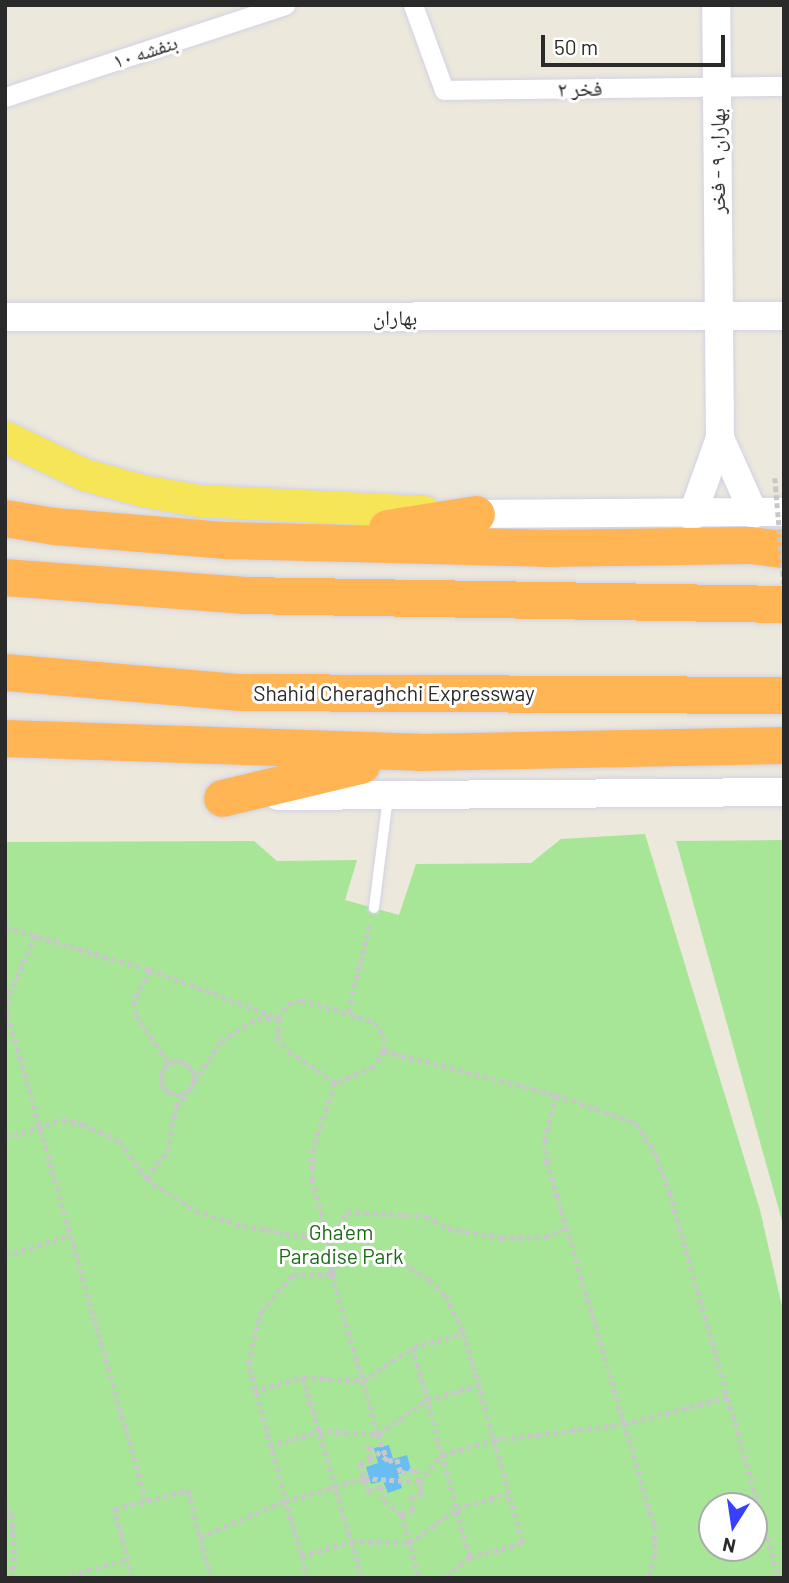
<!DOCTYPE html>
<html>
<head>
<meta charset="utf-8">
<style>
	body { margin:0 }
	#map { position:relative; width:789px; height:1583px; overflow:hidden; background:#ede8dc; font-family:Barlow,"Noto Naskh Arabic",sans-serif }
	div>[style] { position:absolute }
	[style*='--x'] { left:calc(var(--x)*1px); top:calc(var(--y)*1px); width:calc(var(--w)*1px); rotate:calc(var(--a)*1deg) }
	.green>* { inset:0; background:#a6e696 }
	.water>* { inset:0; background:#6abdf3 }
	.path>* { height:4.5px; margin-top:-2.25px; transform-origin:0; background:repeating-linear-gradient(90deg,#c8c8c8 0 5px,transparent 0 8.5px) }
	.path>.ring { margin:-2.25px; padding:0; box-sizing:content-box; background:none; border:4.5px solid #c8c8c8; border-radius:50% }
	.roads { filter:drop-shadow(0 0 2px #d1d2e4) drop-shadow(0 0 2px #d1d2e4) }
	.lane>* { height:10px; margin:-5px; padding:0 5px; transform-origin:5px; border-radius:5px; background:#fff }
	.street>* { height:19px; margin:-9.5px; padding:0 9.5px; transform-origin:9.5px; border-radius:9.5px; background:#fff }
	.secondary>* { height:28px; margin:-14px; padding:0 14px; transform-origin:14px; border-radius:14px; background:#fff }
	.primary>* { height:32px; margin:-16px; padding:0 16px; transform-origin:16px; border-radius:16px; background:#f6e657 }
	.highway>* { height:37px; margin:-18.5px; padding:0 18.5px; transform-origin:18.5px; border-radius:18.5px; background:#ffb554 }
	.path-bridge>* { height:4.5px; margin-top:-2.25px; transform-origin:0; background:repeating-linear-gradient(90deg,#c8c8c8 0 5px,transparent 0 8.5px) }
	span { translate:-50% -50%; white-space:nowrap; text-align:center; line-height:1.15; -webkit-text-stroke:6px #fff; paint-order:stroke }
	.street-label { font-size:21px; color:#2a2a2a }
	.park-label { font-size:21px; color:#1d6a17 }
	.frame { position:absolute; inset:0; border:7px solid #2a2a2a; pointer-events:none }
	.north { position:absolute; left:698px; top:1492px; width:70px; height:70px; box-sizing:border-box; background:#fff; border:2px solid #aaa; border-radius:50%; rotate:192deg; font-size:19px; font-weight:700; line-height:28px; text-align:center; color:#2a2a2a }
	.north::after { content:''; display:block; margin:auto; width:24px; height:32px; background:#3641ff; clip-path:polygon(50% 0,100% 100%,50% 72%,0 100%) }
	.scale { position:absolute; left:541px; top:35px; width:184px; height:32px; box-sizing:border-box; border:4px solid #2a2a2a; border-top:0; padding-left:9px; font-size:21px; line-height:24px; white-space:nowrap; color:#2a2a2a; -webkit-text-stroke:5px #fff; paint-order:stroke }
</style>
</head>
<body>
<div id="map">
	<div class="green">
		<div style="clip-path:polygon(evenodd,645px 834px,760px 1210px,784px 1315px,784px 1578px,5px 1578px,5px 842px,254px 841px,277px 861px,357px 860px,345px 900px,399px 915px,416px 864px,531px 863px,561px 839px,645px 834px,712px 1506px,754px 1506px,754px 1548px,712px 1548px,712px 1506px)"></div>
		<div style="clip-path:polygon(784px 840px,784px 1228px,676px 841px)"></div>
	</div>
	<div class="water">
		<div style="clip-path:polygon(389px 1445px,393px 1459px,407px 1455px,411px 1470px,398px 1474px,402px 1488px,388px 1493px,383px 1481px,371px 1484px,366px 1467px,378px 1463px,374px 1448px)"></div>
	</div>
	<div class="path">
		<div style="--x:5;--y:927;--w:151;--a:16.5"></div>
		<div style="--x:150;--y:970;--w:137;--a:20.6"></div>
		<div style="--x:36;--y:935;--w:71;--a:114"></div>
		<div style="--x:7;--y:1000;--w:15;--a:86"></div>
		<div style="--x:8;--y:1015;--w:504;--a:74.12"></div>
		<div style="--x:150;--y:970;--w:34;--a:117"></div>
		<div style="--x:135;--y:1000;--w:15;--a:86"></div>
		<div style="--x:136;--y:1015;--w:58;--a:55.5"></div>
		<div style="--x:301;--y:1000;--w:77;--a:16.6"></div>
		<div style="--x:375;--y:1022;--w:17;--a:59"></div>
		<div style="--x:384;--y:1037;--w:14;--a:90"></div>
		<div style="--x:384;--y:1051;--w:19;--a:122"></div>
		<div style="--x:374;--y:1067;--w:42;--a:157.7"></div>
		<div style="--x:335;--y:1083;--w:53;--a:-145.7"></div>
		<div style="--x:291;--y:1053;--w:18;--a:-137"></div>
		<div style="--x:278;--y:1041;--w:23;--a:-90"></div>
		<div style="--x:278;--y:1018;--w:17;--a:-54"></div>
		<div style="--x:288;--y:1004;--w:14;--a:-17"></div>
		<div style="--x:348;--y:1012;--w:93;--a:-76.3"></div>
		<div style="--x:384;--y:1051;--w:178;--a:14.3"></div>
		<div style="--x:556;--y:1095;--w:85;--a:19.3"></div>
		<div style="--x:636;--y:1123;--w:32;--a:56"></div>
		<div style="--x:654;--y:1150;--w:46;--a:69.6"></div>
		<div style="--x:670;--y:1193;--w:400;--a:74.2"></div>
		<div class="ring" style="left:161px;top:1062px;width:29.5px;height:29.5px"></div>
		<div style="--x:194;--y:1082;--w:49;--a:-56.6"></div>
		<div style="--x:221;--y:1041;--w:42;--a:-31.4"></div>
		<div style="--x:257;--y:1019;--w:17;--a:-3"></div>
		<div style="--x:335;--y:1083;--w:70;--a:108.4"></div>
		<div style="--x:313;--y:1149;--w:30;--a:92"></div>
		<div style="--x:312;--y:1179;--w:65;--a:73.8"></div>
		<div style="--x:330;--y:1241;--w:33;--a:87"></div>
		<div style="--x:332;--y:1274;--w:166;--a:74"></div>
		<div style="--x:378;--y:1434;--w:29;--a:70"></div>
		<div style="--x:388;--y:1461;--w:9;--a:-13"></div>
		<div style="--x:397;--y:1459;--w:15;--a:74"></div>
		<div style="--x:401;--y:1473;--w:16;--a:-15"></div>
		<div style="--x:416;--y:1469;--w:26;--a:74"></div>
		<div style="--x:423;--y:1494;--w:12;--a:166"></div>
		<div style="--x:411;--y:1497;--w:15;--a:79"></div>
		<div style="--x:414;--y:1512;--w:12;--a:171"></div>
		<div style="--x:402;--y:1514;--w:66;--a:75.1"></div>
		<div style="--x:556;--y:1095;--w:46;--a:103.7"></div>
		<div style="--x:545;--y:1140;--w:21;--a:85"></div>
		<div style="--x:547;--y:1161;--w:382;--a:73.6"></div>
		<div style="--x:655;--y:1527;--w:28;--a:90"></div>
		<div style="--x:655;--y:1555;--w:24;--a:107"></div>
		<div style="--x:5;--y:1138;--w:60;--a:-18.4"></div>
		<div style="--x:62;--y:1119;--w:22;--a:13"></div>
		<div style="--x:83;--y:1124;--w:41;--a:24.7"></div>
		<div style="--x:120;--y:1141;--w:45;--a:54.9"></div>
		<div style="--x:146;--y:1178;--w:59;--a:34"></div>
		<div style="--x:195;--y:1211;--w:50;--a:17.4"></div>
		<div style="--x:243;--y:1226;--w:88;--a:9.8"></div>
		<div style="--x:330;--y:1241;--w:34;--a:-60"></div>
		<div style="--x:347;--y:1212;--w:79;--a:2.9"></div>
		<div style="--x:426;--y:1216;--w:25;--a:29"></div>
		<div style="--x:448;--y:1228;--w:54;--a:10.7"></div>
		<div style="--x:501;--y:1238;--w:44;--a:-1.3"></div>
		<div style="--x:545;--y:1237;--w:23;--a:-23"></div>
		<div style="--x:146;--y:1178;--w:33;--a:-51"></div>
		<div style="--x:167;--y:1152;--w:47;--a:-78.9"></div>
		<div style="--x:176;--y:1106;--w:13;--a:-45"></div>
		<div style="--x:5;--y:1256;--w:68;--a:-17.9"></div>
		<div style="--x:413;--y:1347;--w:219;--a:74.9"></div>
		<div style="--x:303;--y:1377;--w:209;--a:73.6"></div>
		<div style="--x:253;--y:1391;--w:52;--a:-15.6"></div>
		<div style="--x:303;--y:1377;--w:60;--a:3.8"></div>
		<div style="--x:363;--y:1381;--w:60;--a:-34.2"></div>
		<div style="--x:413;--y:1347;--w:53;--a:-15.4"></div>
		<div style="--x:269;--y:1446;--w:52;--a:-16.7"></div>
		<div style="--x:319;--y:1431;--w:59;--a:2.9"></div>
		<div style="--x:378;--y:1434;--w:60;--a:-34.8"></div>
		<div style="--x:427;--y:1400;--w:54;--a:-16.1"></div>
		<div style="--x:387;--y:1460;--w:24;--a:-145"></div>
		<div style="--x:367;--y:1446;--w:14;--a:69"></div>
		<div style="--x:372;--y:1459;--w:13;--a:157"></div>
		<div style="--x:360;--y:1464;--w:29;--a:74"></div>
		<div style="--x:368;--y:1492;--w:14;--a:-25"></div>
		<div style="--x:381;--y:1486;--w:15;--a:79"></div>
		<div style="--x:384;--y:1501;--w:22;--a:36"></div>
		<div style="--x:5;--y:1503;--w:14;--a:60"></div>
		<div style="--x:12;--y:1515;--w:42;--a:85.9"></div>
		<div style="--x:15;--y:1557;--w:21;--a:101"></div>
		<div style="--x:200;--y:1537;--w:92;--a:-23"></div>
		<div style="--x:285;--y:1501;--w:82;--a:-16.2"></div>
		<div style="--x:364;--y:1478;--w:55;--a:4.2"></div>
		<div style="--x:419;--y:1482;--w:35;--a:-50"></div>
		<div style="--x:442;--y:1455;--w:54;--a:-16.1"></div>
		<div style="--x:494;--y:1440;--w:131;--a:-7"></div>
		<div style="--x:624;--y:1424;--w:107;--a:-14.6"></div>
		<div style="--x:301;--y:1556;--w:52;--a:-16.7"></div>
		<div style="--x:351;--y:1541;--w:58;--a:2"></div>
		<div style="--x:409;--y:1543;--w:59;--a:-35.3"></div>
		<div style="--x:457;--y:1509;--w:53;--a:-17.4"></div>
		<div style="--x:62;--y:1578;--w:68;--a:-16.3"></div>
		<div style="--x:132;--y:1578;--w:71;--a:-104.6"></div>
		<div style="--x:114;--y:1509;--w:76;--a:-14.4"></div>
		<div style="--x:188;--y:1490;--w:91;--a:75.4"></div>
		<div style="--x:307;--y:1578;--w:222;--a:-105.4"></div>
		<div style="--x:248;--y:1364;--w:54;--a:-76"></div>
		<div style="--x:261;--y:1312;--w:48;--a:-50"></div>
		<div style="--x:292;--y:1275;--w:40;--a:-1.4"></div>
		<div style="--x:332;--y:1274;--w:27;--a:-57"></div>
		<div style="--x:347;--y:1251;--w:57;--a:12.1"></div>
		<div style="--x:403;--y:1263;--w:31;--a:33"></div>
		<div style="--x:429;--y:1280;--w:23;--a:43"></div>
		<div style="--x:446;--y:1296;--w:41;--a:64.1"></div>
		<div style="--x:464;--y:1333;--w:218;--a:74.3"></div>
		<div style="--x:523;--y:1543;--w:55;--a:164.2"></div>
		<div style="--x:470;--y:1558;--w:33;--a:142"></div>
	</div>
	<div class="roads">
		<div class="lane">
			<div style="--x:374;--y:908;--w:112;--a:-82.8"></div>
		</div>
		<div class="street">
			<div style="--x:413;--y:5;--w:90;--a:70"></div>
			<div style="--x:444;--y:90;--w:340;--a:-0.7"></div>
			<div style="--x:5;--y:97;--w:295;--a:-18.2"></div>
		</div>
		<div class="secondary">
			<div style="--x:5;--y:317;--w:779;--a:-0.07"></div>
			<div style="--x:720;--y:438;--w:83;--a:65.9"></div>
			<div style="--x:476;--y:514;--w:308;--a:-0.4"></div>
			<div style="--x:692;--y:516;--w:83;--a:-70.3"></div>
			<div style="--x:720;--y:438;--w:433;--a:-90.5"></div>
			<div style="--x:278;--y:796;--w:506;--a:-0.45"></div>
		</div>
		<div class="primary">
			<div style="--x:5;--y:437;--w:89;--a:25.4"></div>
			<div style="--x:85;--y:475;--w:60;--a:15.4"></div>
			<div style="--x:143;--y:491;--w:57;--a:10.1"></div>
			<div style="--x:199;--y:501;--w:226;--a:2.8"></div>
		</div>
		<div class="highway">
			<div style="--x:5;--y:518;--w:50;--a:9.3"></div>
			<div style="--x:54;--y:526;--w:173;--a:4.7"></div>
			<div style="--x:226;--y:540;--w:317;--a:1.4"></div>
			<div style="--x:543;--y:548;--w:207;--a:-0.8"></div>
			<div style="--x:750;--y:545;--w:34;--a:7"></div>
			<div style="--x:387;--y:528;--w:90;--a:-8.9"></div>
			<div style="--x:5;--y:577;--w:239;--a:4.3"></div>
			<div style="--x:243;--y:595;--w:541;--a:0.95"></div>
			<div style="--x:5;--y:672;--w:235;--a:4.9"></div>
			<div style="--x:239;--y:692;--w:545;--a:0.32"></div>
			<div style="--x:5;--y:738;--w:414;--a:1.9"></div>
			<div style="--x:419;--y:752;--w:365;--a:-1.1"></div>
			<div style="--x:222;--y:798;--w:143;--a:-13.4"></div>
		</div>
	</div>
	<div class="path-bridge">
		<div style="--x:775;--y:478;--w:106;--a:85.1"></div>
	</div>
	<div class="street-label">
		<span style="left:145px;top:51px;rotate:-18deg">بنفشه ۱۰</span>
		<span style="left:580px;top:88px;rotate:-1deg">فخر ۲</span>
		<span style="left:717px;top:161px;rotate:-90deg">بهاران ۹ - فخر</span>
		<span style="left:395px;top:317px">بهاران</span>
		<span style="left:394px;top:693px">Shahid Cheraghchi Expressway</span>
	</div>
	<div class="park-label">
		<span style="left:341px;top:1244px">Gha'em<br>Paradise Park</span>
	</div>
	<div class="frame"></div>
	<div class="north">N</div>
	<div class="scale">50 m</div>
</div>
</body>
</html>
